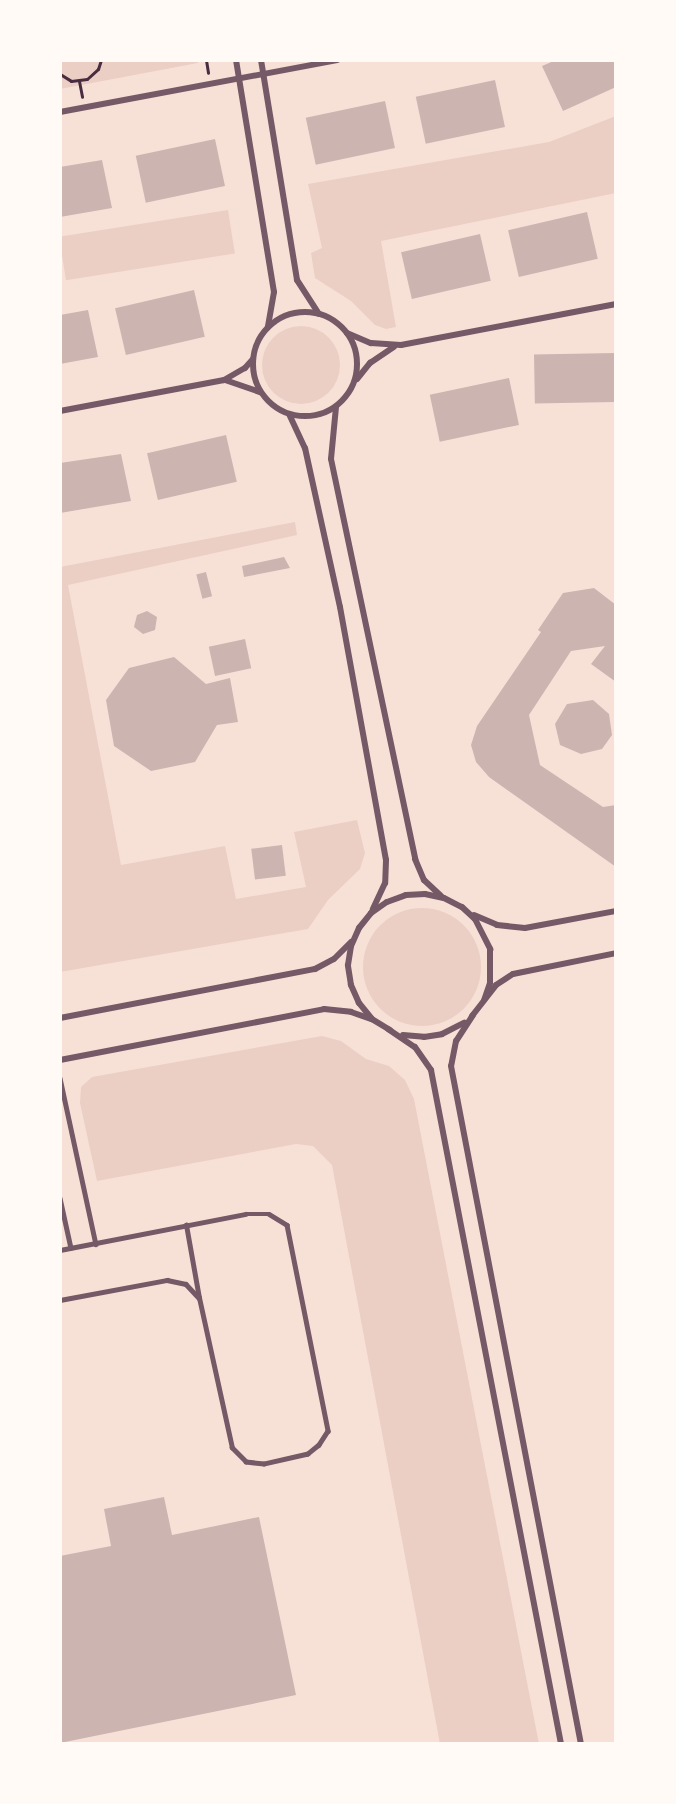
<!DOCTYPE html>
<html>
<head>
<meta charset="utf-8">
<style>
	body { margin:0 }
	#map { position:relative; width:676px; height:1804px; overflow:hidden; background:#f7e1d7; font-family:Commissioner,sans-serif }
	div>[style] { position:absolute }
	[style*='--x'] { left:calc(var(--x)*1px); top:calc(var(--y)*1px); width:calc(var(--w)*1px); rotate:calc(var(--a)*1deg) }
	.green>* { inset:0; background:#ebcfc5; transform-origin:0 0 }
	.round { border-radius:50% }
	.building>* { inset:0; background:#ccb4b1; transform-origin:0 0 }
	.path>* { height:3px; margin:-1.5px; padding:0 1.5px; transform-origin:1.5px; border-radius:1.5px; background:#4a2c40 }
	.service>* { height:4.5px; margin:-2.25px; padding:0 2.25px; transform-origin:2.25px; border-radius:2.25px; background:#755966 }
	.minor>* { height:6px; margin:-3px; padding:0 3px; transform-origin:3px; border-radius:3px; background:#755966 }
	.minor>.ring { margin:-3px; padding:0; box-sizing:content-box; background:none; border:6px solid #755966; border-radius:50% }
	span { translate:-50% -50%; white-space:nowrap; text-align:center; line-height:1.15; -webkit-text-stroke:4.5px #fffaf5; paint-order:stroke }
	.frame { position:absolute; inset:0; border:62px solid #fffaf5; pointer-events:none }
</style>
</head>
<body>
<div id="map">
	<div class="green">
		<div style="clip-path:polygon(60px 60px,197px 60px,198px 63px,60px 89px)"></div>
		<div style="clip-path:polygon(616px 116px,616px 193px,381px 241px,396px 327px,386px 329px,375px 325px,351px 301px,315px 278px,311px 253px,322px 248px,308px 184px,549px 142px)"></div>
		<div style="left:228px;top:210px;width:44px;height:171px;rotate:81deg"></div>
		<div class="round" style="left:262px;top:326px;width:78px;height:78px"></div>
		<div style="clip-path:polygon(295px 522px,297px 535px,68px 585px,121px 865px,225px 846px,236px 899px,306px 887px,294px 832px,357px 820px,365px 853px,360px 869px,328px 900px,308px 929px,60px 972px,60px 567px)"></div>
		<div class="round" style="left:363px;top:908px;width:118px;height:118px"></div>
		<div style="clip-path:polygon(322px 1036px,341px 1041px,366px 1059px,389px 1066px,405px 1080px,414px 1099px,539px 1744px,440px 1744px,332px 1165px,313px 1146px,296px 1144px,97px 1181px,80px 1103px,81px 1087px,92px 1077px)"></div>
	</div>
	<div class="building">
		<div style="clip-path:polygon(556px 60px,616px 60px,616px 87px,563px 111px,542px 66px)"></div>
		<div style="left:495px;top:80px;width:48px;height:81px;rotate:78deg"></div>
		<div style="left:385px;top:101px;width:48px;height:81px;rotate:78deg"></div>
		<div style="left:215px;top:139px;width:48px;height:81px;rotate:78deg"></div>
		<div style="clip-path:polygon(102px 160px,112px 208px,60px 217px,60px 167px)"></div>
		<div style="left:587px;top:212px;width:48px;height:81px;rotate:77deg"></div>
		<div style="left:480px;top:234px;width:48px;height:81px;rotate:77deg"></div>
		<div style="left:194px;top:290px;width:48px;height:81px;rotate:77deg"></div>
		<div style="clip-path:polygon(88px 310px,98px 357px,60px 364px,60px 315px)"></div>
		<div style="left:615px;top:353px;width:49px;height:81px;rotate:89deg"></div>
		<div style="left:509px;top:378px;width:48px;height:81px;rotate:78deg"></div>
		<div style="left:226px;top:435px;width:48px;height:81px;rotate:77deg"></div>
		<div style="clip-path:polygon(121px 454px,131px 501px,60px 513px,60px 463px)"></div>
		<div style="clip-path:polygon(284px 557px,290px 568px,244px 577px,242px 566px)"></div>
		<div style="left:206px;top:572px;width:25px;height:10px;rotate:76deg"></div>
		<div style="clip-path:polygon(594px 588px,616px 605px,616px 682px,591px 664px,605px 646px,571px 651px,529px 715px,540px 765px,603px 807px,616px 805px,616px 867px,489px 777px,476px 762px,471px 745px,477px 726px,541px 632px,538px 630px,563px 593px)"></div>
		<div style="clip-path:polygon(147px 611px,157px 617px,155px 630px,143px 634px,134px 627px,137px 615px)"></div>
		<div style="left:245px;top:639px;width:30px;height:37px;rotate:78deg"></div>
		<div style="clip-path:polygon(174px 657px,206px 684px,230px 678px,238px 722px,217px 725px,195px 762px,151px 771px,114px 746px,106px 700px,129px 668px)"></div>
		<div style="clip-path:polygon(593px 700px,609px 714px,612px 735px,602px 749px,581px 754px,560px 745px,555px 724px,567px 704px)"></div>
		<div style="left:282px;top:845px;width:31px;height:31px;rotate:83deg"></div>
		<div style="clip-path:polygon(164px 1497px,172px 1535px,259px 1517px,296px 1695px,60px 1743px,60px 1556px,111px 1546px,104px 1509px)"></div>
	</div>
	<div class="path">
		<div style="--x:206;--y:60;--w:13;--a:81"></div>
		<div style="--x:60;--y:74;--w:13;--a:32"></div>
		<div style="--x:71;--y:81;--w:16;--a:-7"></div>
		<div style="--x:87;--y:79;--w:15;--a:-42"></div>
		<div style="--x:98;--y:69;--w:9;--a:-72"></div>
		<div style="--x:79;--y:81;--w:16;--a:79"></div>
	</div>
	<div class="service">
		<div style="--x:60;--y:1078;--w:170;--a:77.8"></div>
		<div style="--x:60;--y:1198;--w:51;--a:77.6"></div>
		<div style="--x:60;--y:1250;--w:189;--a:-11"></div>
		<div style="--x:246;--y:1214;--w:23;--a:0"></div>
		<div style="--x:269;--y:1214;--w:21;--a:31"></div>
		<div style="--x:287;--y:1225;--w:210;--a:78.7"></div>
		<div style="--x:328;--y:1431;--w:17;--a:123"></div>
		<div style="--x:319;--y:1445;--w:14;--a:141"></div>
		<div style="--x:308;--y:1454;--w:45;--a:167.2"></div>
		<div style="--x:264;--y:1464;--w:18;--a:-174"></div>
		<div style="--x:246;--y:1462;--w:20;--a:-135"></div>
		<div style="--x:232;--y:1448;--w:154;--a:-102.4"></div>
		<div style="--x:199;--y:1298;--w:74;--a:-100.1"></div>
		<div style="--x:60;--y:1300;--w:109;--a:-10.6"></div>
		<div style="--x:167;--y:1280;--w:19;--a:12"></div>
		<div style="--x:186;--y:1284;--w:19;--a:47"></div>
	</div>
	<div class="minor">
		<div style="--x:236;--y:60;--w:235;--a:80.7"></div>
		<div style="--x:274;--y:292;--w:36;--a:100"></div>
		<div style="--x:261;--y:60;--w:223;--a:80.7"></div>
		<div style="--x:297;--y:280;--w:40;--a:57.1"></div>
		<div style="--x:60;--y:112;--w:282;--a:-10.6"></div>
		<div class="ring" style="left:253px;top:312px;width:98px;height:98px"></div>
		<div style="--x:347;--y:333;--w:26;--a:23"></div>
		<div style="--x:371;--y:343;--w:30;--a:4"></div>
		<div style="--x:401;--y:345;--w:219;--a:-10.8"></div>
		<div style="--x:357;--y:379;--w:21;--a:-51"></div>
		<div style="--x:370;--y:363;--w:29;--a:-34"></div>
		<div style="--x:225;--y:380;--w:37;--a:19"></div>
		<div style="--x:336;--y:407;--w:52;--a:95.5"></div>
		<div style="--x:331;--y:459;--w:409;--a:78.1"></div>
		<div style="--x:415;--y:859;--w:23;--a:67"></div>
		<div style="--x:424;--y:880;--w:23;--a:43"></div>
		<div style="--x:60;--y:411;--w:167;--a:-10.7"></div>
		<div style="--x:224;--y:380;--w:24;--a:-30"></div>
		<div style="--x:245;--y:368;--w:12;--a:-48"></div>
		<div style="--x:289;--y:414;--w:38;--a:65"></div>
		<div style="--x:305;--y:448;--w:163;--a:77.6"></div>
		<div style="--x:340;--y:607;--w:257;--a:79.7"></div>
		<div style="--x:386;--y:860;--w:23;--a:92"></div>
		<div style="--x:385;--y:883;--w:29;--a:115"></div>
		<div style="--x:474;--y:915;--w:25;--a:23"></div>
		<div style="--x:497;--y:925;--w:28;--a:6"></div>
		<div style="--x:525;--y:928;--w:93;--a:-10.6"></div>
		<div style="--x:473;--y:1015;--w:31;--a:123"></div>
		<div style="--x:456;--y:1041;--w:25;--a:101"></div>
		<div style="--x:451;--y:1066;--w:690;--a:79.15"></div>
		<div style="--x:472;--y:1016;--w:39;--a:-52"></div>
		<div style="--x:496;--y:985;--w:20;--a:-33"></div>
		<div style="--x:513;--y:974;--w:105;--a:-11.5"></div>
		<div style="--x:60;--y:1018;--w:260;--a:-10.9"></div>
		<div style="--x:315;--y:969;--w:21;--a:-28"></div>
		<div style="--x:334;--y:959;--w:24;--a:-45"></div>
		<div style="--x:388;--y:1029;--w:32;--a:34"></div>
		<div style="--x:415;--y:1047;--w:28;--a:55"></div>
		<div style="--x:431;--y:1070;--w:686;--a:79.08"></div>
		<div style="--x:390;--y:1030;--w:21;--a:-149"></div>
		<div style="--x:372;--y:1019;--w:21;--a:-129"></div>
		<div style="--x:359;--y:1003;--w:20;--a:-114"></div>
		<div style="--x:351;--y:985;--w:20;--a:-99"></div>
		<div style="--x:348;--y:965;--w:19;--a:-81"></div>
		<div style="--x:351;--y:946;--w:20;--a:-66"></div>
		<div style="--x:359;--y:928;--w:19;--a:-51"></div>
		<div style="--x:371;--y:913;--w:19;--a:-35"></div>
		<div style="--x:387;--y:902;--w:20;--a:-20"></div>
		<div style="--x:406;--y:895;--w:19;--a:-3"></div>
		<div style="--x:425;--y:894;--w:19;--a:12"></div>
		<div style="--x:444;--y:898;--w:20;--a:27"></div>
		<div style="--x:462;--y:907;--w:18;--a:43"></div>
		<div style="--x:475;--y:919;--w:34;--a:63"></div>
		<div style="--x:490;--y:949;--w:34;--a:90"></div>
		<div style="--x:490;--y:983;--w:18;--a:109"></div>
		<div style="--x:403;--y:1035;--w:21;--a:5"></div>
		<div style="--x:424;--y:1037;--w:18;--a:-9"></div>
		<div style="--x:442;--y:1034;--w:25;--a:-27"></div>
		<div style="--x:60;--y:1060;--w:269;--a:-10.9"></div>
		<div style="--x:324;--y:1009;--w:27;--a:6"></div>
		<div style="--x:351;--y:1012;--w:21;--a:19"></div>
	</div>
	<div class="frame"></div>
</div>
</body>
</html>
